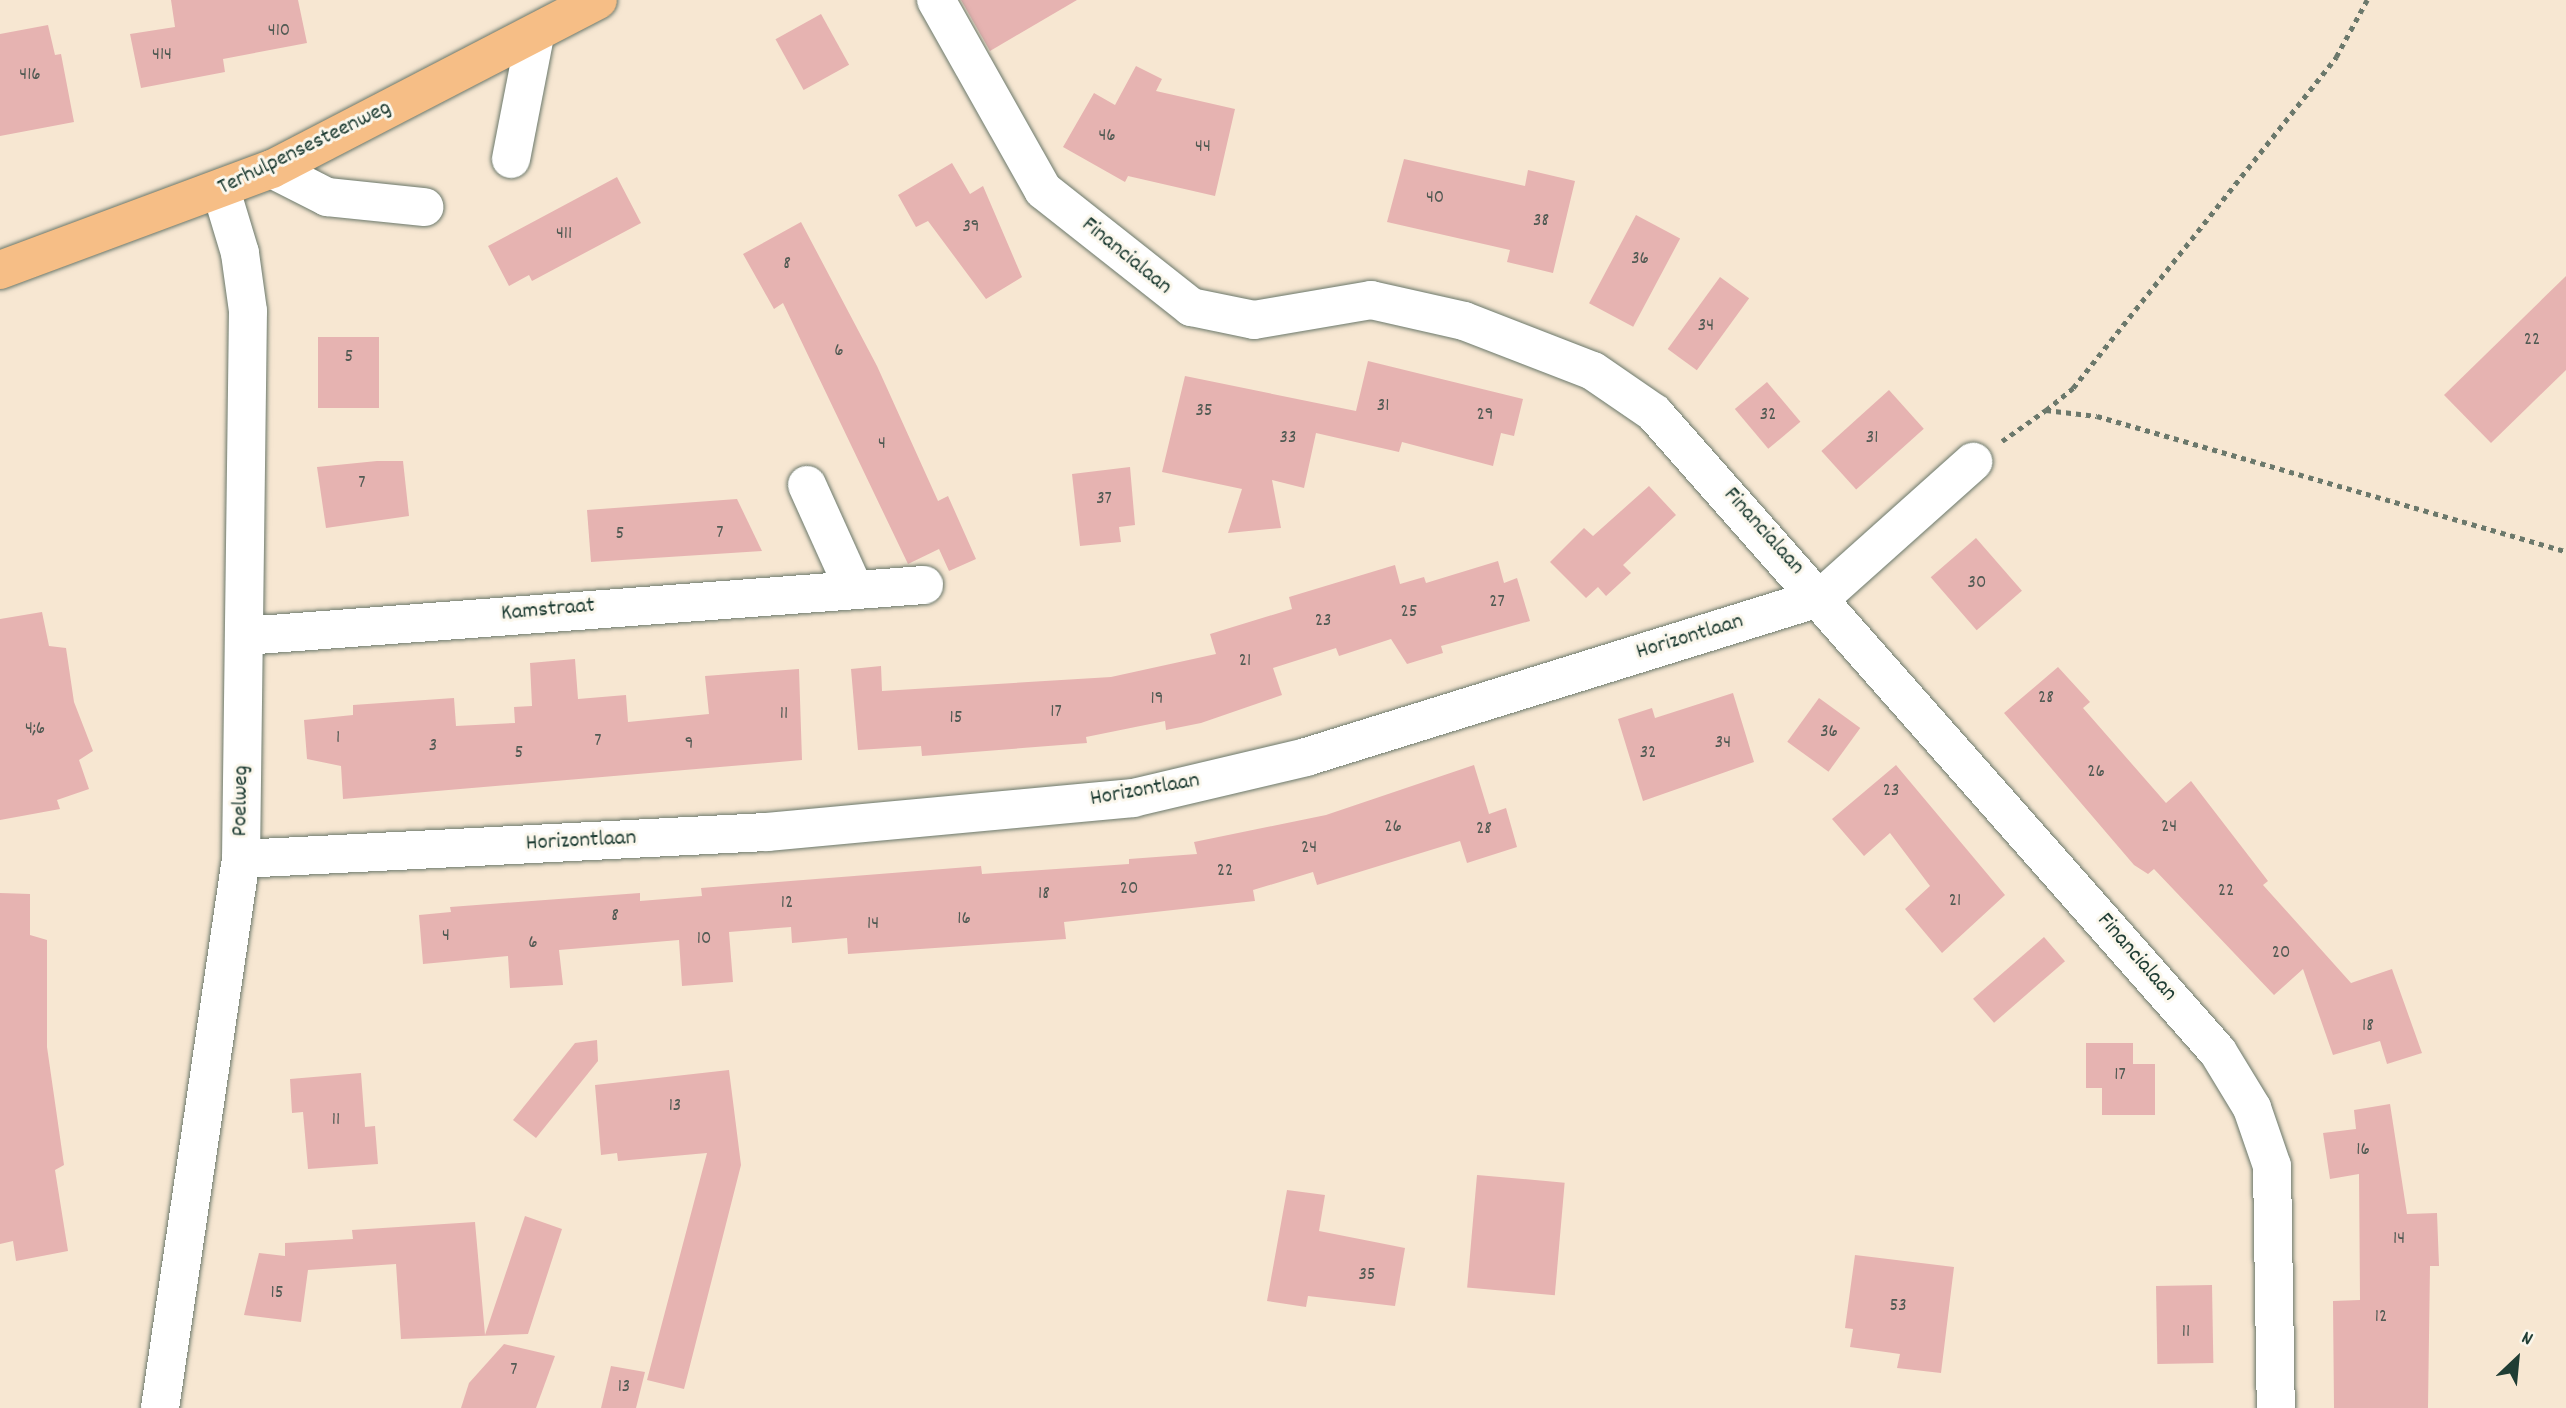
<!DOCTYPE html>
<html>
<head>
<meta charset="utf-8">
<style>
	body { margin:0 }
	#map { position:relative; width:2566px; height:1408px; overflow:hidden; background:#f7e7d2; font-family:Dekko,sans-serif }
	div>[style] { position:absolute }
	[style*='--x'] { left:calc(var(--x)*1px); top:calc(var(--y)*1px); width:calc(var(--w)*1px); rotate:calc(var(--a)*1deg) }
	.building>* { inset:0; background:#e6b3b1; transform-origin:0 0 }
	.path>* { height:4.5px; margin-top:-2.25px; transform-origin:0; background:repeating-linear-gradient(90deg,#6b786b 0 5px,transparent 0 10px) }
	.roads { filter:drop-shadow(0 0 2px #6b786b) drop-shadow(0 0 2px #6b786b) }
	.minor>* { height:38px; margin:-19px; padding:0 19px; transform-origin:19px; border-radius:19px; background:#fff }
	.major>* { height:38px; margin:-19px; padding:0 19px; transform-origin:19px; border-radius:19px; background:#f6be86 }
	span { translate:-50% -50%; white-space:nowrap; text-align:center; line-height:1.15; -webkit-text-stroke:6px #fbf7ec; paint-order:stroke }
	.number-label { font-size:19px; color:#515a53 }
	.number-label span { -webkit-text-stroke-width:0 }
	.street-label { font-size:23px; color:#1f3d34 }
	.north { position:absolute; left:2482px; top:1324px; width:70px; height:70px; -webkit-text-stroke:5px #fbf7ec; paint-order:stroke; rotate:26deg; font-size:19px; font-weight:700; line-height:28px; text-align:center; color:#1f3d34 }
	.north::after { content:''; display:block; margin:auto; width:24px; height:32px; background:#1f3d34; clip-path:polygon(50% 0,100% 100%,50% 72%,0 100%) }
</style>
</head>
<body>
<div id="map">
	<div class="building">
		<div style="clip-path:polygon(171px 0,298px 0,307px 43px,223px 59px,225px 72px,141px 88px,130px 34px,175px 27px)"></div>
		<div style="clip-path:polygon(961px 0,1077px 0,990px 51px)"></div>
		<div style="left:821px;top:14px;width:58px;height:52px;rotate:61deg"></div>
		<div style="clip-path:polygon(48px 25px,55px 55px,61px 54px,74px 122px,0 136px,0 34px)"></div>
		<div style="clip-path:polygon(1136px 66px,1162px 79px,1156px 91px,1235px 109px,1215px 196px,1128px 176px,1125px 182px,1063px 147px,1094px 93px,1115px 105px)"></div>
		<div style="clip-path:polygon(1404px 159px,1525px 186px,1528px 170px,1575px 181px,1553px 273px,1507px 262px,1510px 250px,1387px 222px)"></div>
		<div style="clip-path:polygon(952px 163px,970px 194px,983px 186px,1022px 277px,986px 299px,928px 221px,916px 227px,898px 195px)"></div>
		<div style="clip-path:polygon(617px 177px,641px 223px,532px 281px,529px 275px,509px 286px,488px 246px)"></div>
		<div style="left:1636px;top:215px;width:50px;height:100px;rotate:28deg"></div>
		<div style="clip-path:polygon(801px 222px,877px 366px,938px 501px,948px 496px,976px 559px,949px 571px,939px 549px,908px 564px,783px 303px,774px 309px,743px 254px)"></div>
		<div style="clip-path:polygon(2566px 276px,2566px 370px,2491px 443px,2444px 395px)"></div>
		<div style="left:1720px;top:277px;width:36px;height:89px;rotate:36deg"></div>
		<div style="left:318px;top:337px;width:61px;height:71px"></div>
		<div style="clip-path:polygon(1368px 361px,1523px 399px,1514px 436px,1501px 433px,1493px 466px,1402px 442px,1399px 452px,1316px 433px,1304px 488px,1272px 480px,1281px 528px,1228px 533px,1242px 489px,1162px 472px,1185px 376px,1356px 411px)"></div>
		<div style="left:1767px;top:382px;width:52px;height:42px;rotate:50deg"></div>
		<div style="left:1889px;top:390px;width:52px;height:91px;rotate:48deg"></div>
		<div style="clip-path:polygon(377px 461px,403px 461px,409px 516px,326px 528px,317px 467px)"></div>
		<div style="clip-path:polygon(1130px 467px,1135px 525px,1119px 527px,1121px 542px,1080px 546px,1072px 474px)"></div>
		<div style="clip-path:polygon(1649px 486px,1676px 515px,1623px 565px,1631px 573px,1606px 596px,1598px 587px,1586px 598px,1550px 562px,1584px 528px,1593px 536px)"></div>
		<div style="clip-path:polygon(737px 499px,762px 551px,591px 562px,587px 510px)"></div>
		<div style="left:1976px;top:538px;width:70px;height:60px;rotate:49deg"></div>
		<div style="clip-path:polygon(1498px 561px,1504px 583px,1517px 578px,1530px 621px,1441px 646px,1443px 653px,1407px 664px,1391px 639px,1339px 656px,1336px 648px,1273px 668px,1282px 695px,1201px 723px,1166px 730px,1165px 721px,1086px 737px,1087px 743px,922px 756px,921px 746px,858px 750px,851px 669px,881px 666px,882px 691px,1111px 677px,1216px 654px,1210px 634px,1292px 609px,1289px 597px,1395px 565px,1400px 584px,1424px 577px,1426px 583px)"></div>
		<div style="clip-path:polygon(42px 612px,49px 646px,66px 648px,74px 702px,93px 751px,79px 760px,89px 789px,57px 800px,60px 809px,0 820px,0 619px)"></div>
		<div style="clip-path:polygon(575px 659px,578px 699px,626px 695px,628px 722px,709px 714px,705px 676px,799px 669px,802px 760px,343px 799px,341px 766px,307px 759px,304px 720px,353px 715px,353px 705px,454px 698px,456px 726px,515px 723px,514px 707px,532px 706px,530px 663px)"></div>
		<div style="clip-path:polygon(2058px 667px,2090px 702px,2083px 708px,2166px 803px,2191px 781px,2268px 881px,2263px 885px,2351px 983px,2392px 969px,2422px 1053px,2387px 1064px,2380px 1041px,2333px 1055px,2303px 969px,2274px 995px,2154px 869px,2148px 874px,2134px 865px,2004px 713px)"></div>
		<div style="clip-path:polygon(1733px 693px,1754px 762px,1643px 801px,1618px 719px,1652px 708px,1655px 718px)"></div>
		<div style="left:1819px;top:698px;width:51px;height:54px;rotate:36deg"></div>
		<div style="clip-path:polygon(1474px 765px,1489px 814px,1506px 808px,1517px 847px,1467px 863px,1460px 841px,1317px 885px,1313px 872px,1253px 890px,1255px 901px,1064px 922px,1066px 939px,848px 954px,847px 938px,792px 943px,791px 927px,729px 932px,733px 982px,682px 986px,679px 940px,559px 950px,563px 985px,510px 988px,508px 956px,423px 964px,419px 915px,451px 912px,450px 907px,640px 893px,640px 901px,702px 896px,701px 888px,981px 866px,982px 874px,1129px 864px,1129px 859px,1197px 854px,1194px 842px,1326px 815px)"></div>
		<div style="clip-path:polygon(1896px 765px,2005px 895px,1942px 953px,1905px 909px,1930px 886px,1890px 833px,1864px 856px,1832px 819px)"></div>
		<div style="clip-path:polygon(0 893px,30px 894px,30px 935px,47px 940px,47px 1047px,64px 1165px,55px 1170px,68px 1251px,16px 1261px,13px 1241px,0 1244px)"></div>
		<div style="left:2044px;top:937px;width:32px;height:94px;rotate:49deg"></div>
		<div style="clip-path:polygon(597px 1040px,598px 1061px,536px 1138px,513px 1120px,575px 1043px)"></div>
		<div style="clip-path:polygon(2086px 1043px,2133px 1043px,2133px 1064px,2155px 1064px,2155px 1115px,2102px 1115px,2102px 1088px,2086px 1088px)"></div>
		<div style="clip-path:polygon(729px 1070px,741px 1165px,684px 1389px,647px 1380px,707px 1153px,618px 1161px,617px 1153px,601px 1155px,595px 1085px)"></div>
		<div style="clip-path:polygon(361px 1073px,365px 1127px,375px 1126px,378px 1164px,308px 1169px,303px 1112px,292px 1113px,290px 1079px)"></div>
		<div style="clip-path:polygon(2390px 1104px,2407px 1214px,2437px 1213px,2439px 1266px,2430px 1266px,2428px 1408px,2334px 1408px,2333px 1301px,2360px 1300px,2359px 1174px,2330px 1179px,2323px 1133px,2356px 1129px,2354px 1110px)"></div>
		<div style="left:1477px;top:1175px;width:88px;height:113px;rotate:5deg"></div>
		<div style="clip-path:polygon(1287px 1190px,1325px 1195px,1319px 1231px,1405px 1248px,1395px 1306px,1308px 1296px,1306px 1307px,1267px 1301px)"></div>
		<div style="clip-path:polygon(525px 1216px,562px 1229px,528px 1334px,401px 1339px,396px 1264px,308px 1270px,301px 1322px,244px 1315px,259px 1253px,285px 1256px,285px 1243px,353px 1239px,352px 1230px,475px 1222px,485px 1335px)"></div>
		<div style="clip-path:polygon(1855px 1255px,1954px 1267px,1941px 1373px,1897px 1368px,1900px 1354px,1850px 1347px,1853px 1329px,1845px 1328px)"></div>
		<div style="left:2212px;top:1285px;width:78px;height:56px;rotate:89deg"></div>
		<div style="clip-path:polygon(504px 1344px,555px 1356px,536px 1408px,461px 1408px,469px 1383px)"></div>
		<div style="clip-path:polygon(611px 1366px,645px 1372px,636px 1408px,601px 1408px)"></div>
	</div>
	<div class="path">
		<div style="--x:2046;--y:410;--w:35;--a:-39"></div>
		<div style="--x:2073;--y:388;--w:423;--a:-51.5"></div>
		<div style="--x:2336;--y:57;--w:65;--a:-61.5"></div>
		<div style="--x:2002;--y:441;--w:54;--a:-35.2"></div>
		<div style="--x:2046;--y:410;--w:51;--a:6.7"></div>
		<div style="--x:2097;--y:416;--w:488;--a:16.1"></div>
	</div>
	<div class="roads">
		<div class="minor">
			<div style="--x:936;--y:0;--w:218;--a:60.6"></div>
			<div style="--x:1043;--y:190;--w:189;--a:38.3"></div>
			<div style="--x:1191;--y:307;--w:64;--a:11.7"></div>
			<div style="--x:1254;--y:320;--w:119;--a:-9.7"></div>
			<div style="--x:1371;--y:300;--w:95;--a:12.7"></div>
			<div style="--x:1464;--y:321;--w:138;--a:21.2"></div>
			<div style="--x:1593;--y:371;--w:74;--a:34.5"></div>
			<div style="--x:1654;--y:413;--w:852;--a:48.57"></div>
			<div style="--x:2218;--y:1052;--w:66;--a:58.7"></div>
			<div style="--x:2252;--y:1108;--w:61;--a:71"></div>
			<div style="--x:2272;--y:1166;--w:242;--a:89.1"></div>
			<div style="--x:511;--y:159;--w:126;--a:-79"></div>
			<div style="--x:272;--y:169;--w:62;--a:27"></div>
			<div style="--x:327;--y:197;--w:98;--a:5.9"></div>
			<div style="--x:807;--y:485;--w:112;--a:65.7"></div>
			<div style="--x:244;--y:636;--w:682;--a:-4.29"></div>
			<div style="--x:241;--y:859;--w:527;--a:-2.94"></div>
			<div style="--x:767;--y:832;--w:368;--a:-5.3"></div>
			<div style="--x:1133;--y:798;--w:178;--a:-13.3"></div>
			<div style="--x:1306;--y:757;--w:540;--a:-17.23"></div>
			<div style="--x:1822;--y:597;--w:203;--a:-41.8"></div>
			<div style="--x:160;--y:1408;--w:555;--a:-81.61"></div>
			<div style="--x:241;--y:859;--w:548;--a:-89.27"></div>
			<div style="--x:248;--y:311;--w:59;--a:-97.9"></div>
			<div style="--x:240;--y:253;--w:66;--a:-106.8"></div>
		</div>
		<div class="major">
			<div style="--x:0;--y:270;--w:290;--a:-20.4"></div>
			<div style="--x:272;--y:169;--w:367;--a:-27.4"></div>
		</div>
	</div>
	<div class="number-label">
		<span style="left:279px;top:32px">410</span>
		<span style="left:162px;top:56px">414</span>
		<span style="left:30px;top:76px">416</span>
		<span style="left:1107px;top:137px">46</span>
		<span style="left:1203px;top:148px">44</span>
		<span style="left:1435px;top:199px">40</span>
		<span style="left:1541px;top:222px">38</span>
		<span style="left:971px;top:228px">39</span>
		<span style="left:564px;top:235px">411</span>
		<span style="left:1640px;top:260px">36</span>
		<span style="left:787px;top:265px">8</span>
		<span style="left:1706px;top:327px">34</span>
		<span style="left:2532px;top:341px">22</span>
		<span style="left:839px;top:352px">6</span>
		<span style="left:349px;top:358px">5</span>
		<span style="left:1383px;top:407px">31</span>
		<span style="left:1204px;top:412px">35</span>
		<span style="left:1485px;top:416px">29</span>
		<span style="left:1768px;top:416px">32</span>
		<span style="left:1288px;top:439px">33</span>
		<span style="left:1872px;top:439px">31</span>
		<span style="left:882px;top:445px">4</span>
		<span style="left:362px;top:484px">7</span>
		<span style="left:1104px;top:500px">37</span>
		<span style="left:720px;top:534px">7</span>
		<span style="left:620px;top:535px">5</span>
		<span style="left:1977px;top:584px">30</span>
		<span style="left:1497px;top:603px">27</span>
		<span style="left:1409px;top:613px">25</span>
		<span style="left:1323px;top:622px">23</span>
		<span style="left:1245px;top:662px">21</span>
		<span style="left:2046px;top:699px">28</span>
		<span style="left:1157px;top:700px">19</span>
		<span style="left:1056px;top:713px">17</span>
		<span style="left:784px;top:715px">11</span>
		<span style="left:956px;top:719px">15</span>
		<span style="left:35px;top:730px">4;6</span>
		<span style="left:1829px;top:733px">36</span>
		<span style="left:338px;top:739px">1</span>
		<span style="left:598px;top:742px">7</span>
		<span style="left:1723px;top:744px">34</span>
		<span style="left:689px;top:745px">9</span>
		<span style="left:433px;top:747px">3</span>
		<span style="left:519px;top:754px">5</span>
		<span style="left:1648px;top:754px">32</span>
		<span style="left:2096px;top:773px">26</span>
		<span style="left:1891px;top:792px">23</span>
		<span style="left:1393px;top:828px">26</span>
		<span style="left:2169px;top:828px">24</span>
		<span style="left:1484px;top:830px">28</span>
		<span style="left:1309px;top:849px">24</span>
		<span style="left:1225px;top:872px">22</span>
		<span style="left:1129px;top:890px">20</span>
		<span style="left:2226px;top:892px">22</span>
		<span style="left:1044px;top:895px">18</span>
		<span style="left:1955px;top:902px">21</span>
		<span style="left:787px;top:904px">12</span>
		<span style="left:615px;top:917px">8</span>
		<span style="left:964px;top:920px">16</span>
		<span style="left:873px;top:925px">14</span>
		<span style="left:446px;top:937px">4</span>
		<span style="left:704px;top:940px">10</span>
		<span style="left:533px;top:944px">6</span>
		<span style="left:2281px;top:954px">20</span>
		<span style="left:2368px;top:1027px">18</span>
		<span style="left:2120px;top:1076px">17</span>
		<span style="left:675px;top:1107px">13</span>
		<span style="left:336px;top:1121px">11</span>
		<span style="left:2363px;top:1151px">16</span>
		<span style="left:2399px;top:1240px">14</span>
		<span style="left:1367px;top:1276px">35</span>
		<span style="left:277px;top:1294px">15</span>
		<span style="left:1898px;top:1307px">53</span>
		<span style="left:2381px;top:1318px">12</span>
		<span style="left:2186px;top:1333px">11</span>
		<span style="left:514px;top:1371px">7</span>
		<span style="left:624px;top:1388px">13</span>
	</div>
	<div class="street-label">
		<span style="left:305px;top:149px;rotate:-26deg">Terhulpensesteenweg</span>
		<span style="left:1126px;top:257px;rotate:39deg">Financialaan</span>
		<span style="left:1763px;top:532px;rotate:48deg">Financialaan</span>
		<span style="left:548px;top:611px;rotate:-5deg">Kamstraat</span>
		<span style="left:1690px;top:638px;rotate:-17deg">Horizontlaan</span>
		<span style="left:1145px;top:791px;rotate:-10deg">Horizontlaan</span>
		<span style="left:242px;top:801px;rotate:-89deg">Poelweg</span>
		<span style="left:581px;top:842px;rotate:-3deg">Horizontlaan</span>
		<span style="left:2136px;top:958px;rotate:49deg">Financialaan</span>
	</div>
	<div class="north">N</div>
</div>
</body>
</html>
